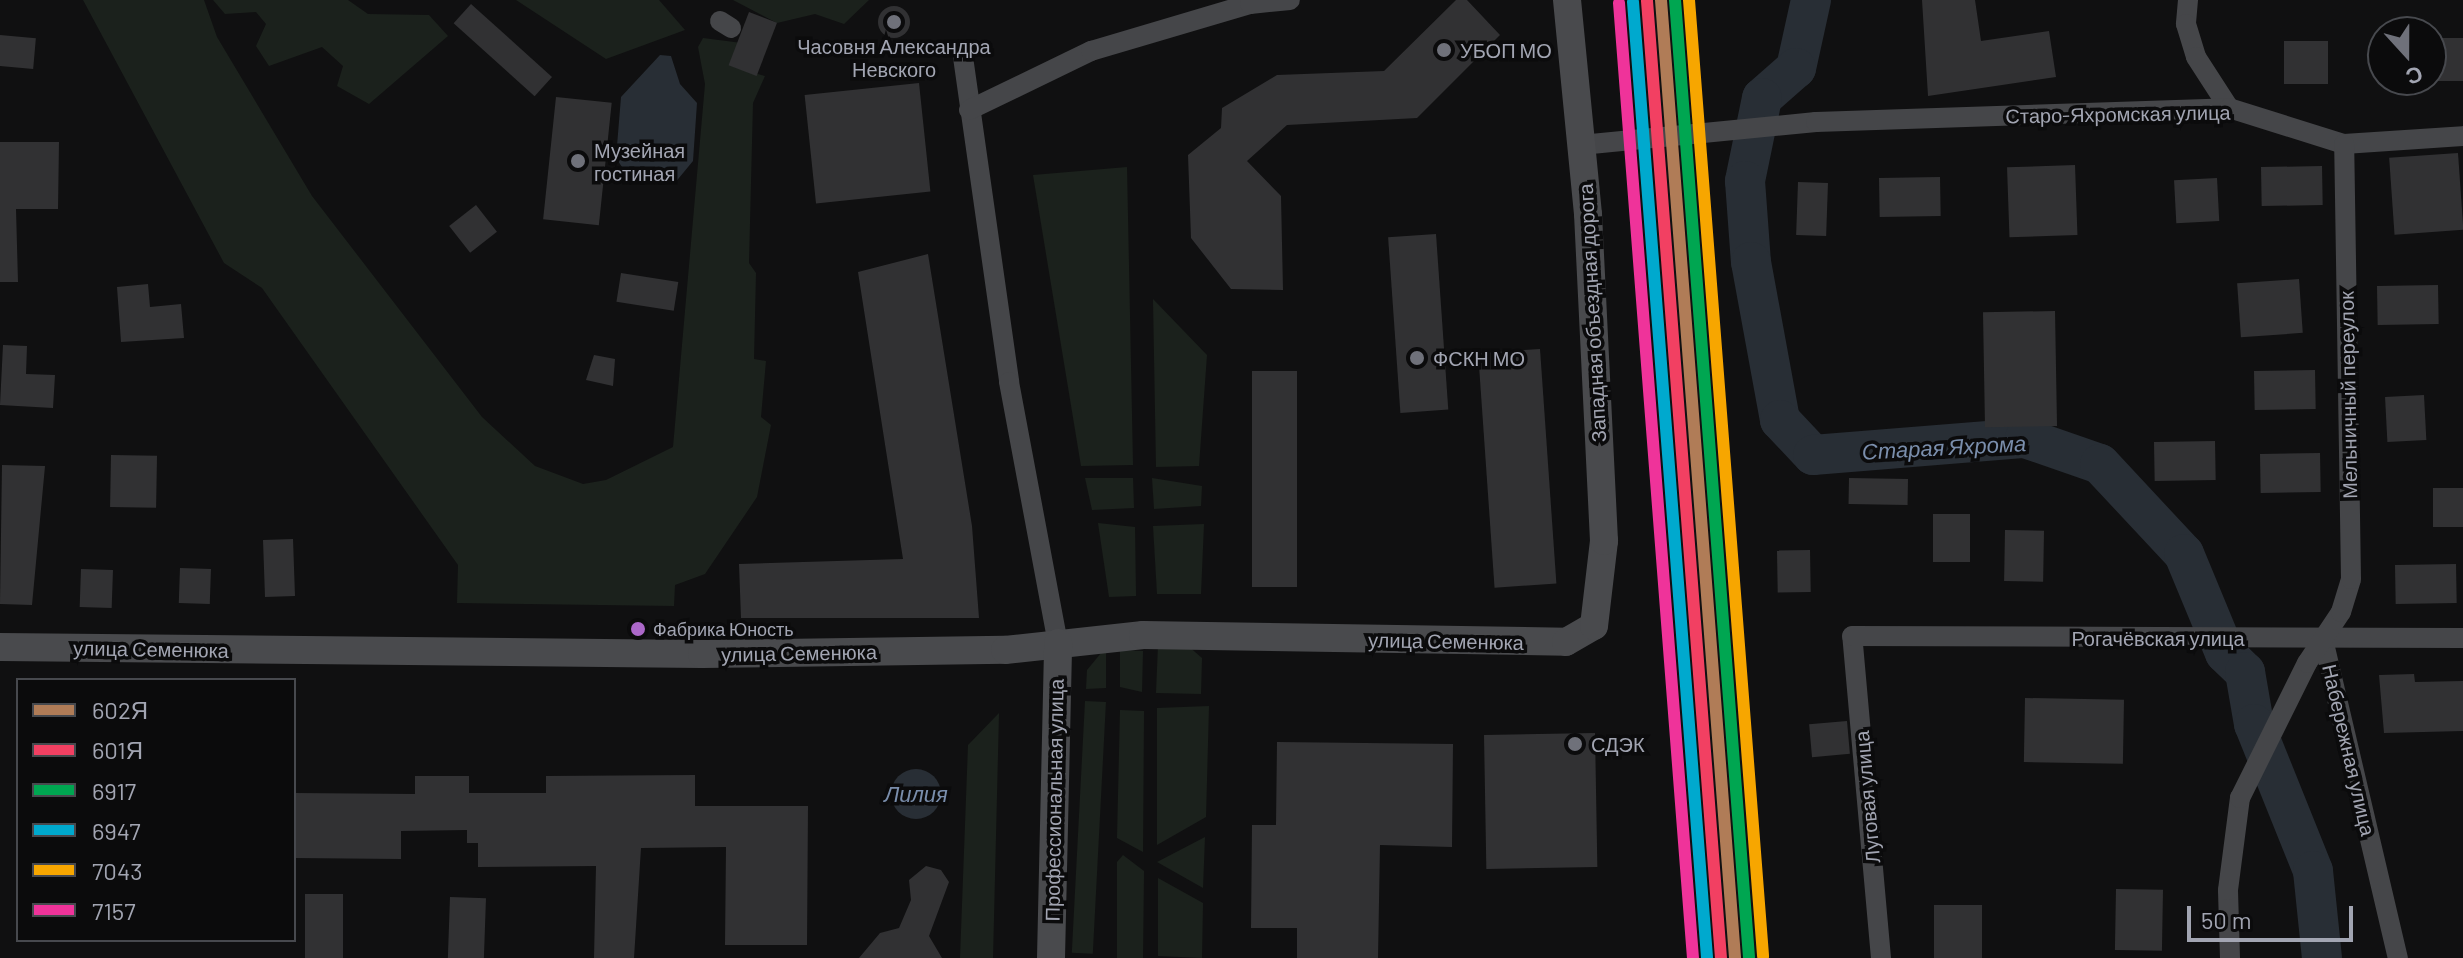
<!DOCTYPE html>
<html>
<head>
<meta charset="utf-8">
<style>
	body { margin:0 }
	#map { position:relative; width:2463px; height:958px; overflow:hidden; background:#101011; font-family:Barlow,sans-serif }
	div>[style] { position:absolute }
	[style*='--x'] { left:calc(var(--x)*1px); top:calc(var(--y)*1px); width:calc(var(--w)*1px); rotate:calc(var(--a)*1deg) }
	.green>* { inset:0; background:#1b211c; transform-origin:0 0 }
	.water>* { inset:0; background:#282e35 }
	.round { border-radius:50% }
	.river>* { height:40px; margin:-20px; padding:0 20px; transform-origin:20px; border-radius:20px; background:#282e35 }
	.building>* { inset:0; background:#313133; transform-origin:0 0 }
	.street>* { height:20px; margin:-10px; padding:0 10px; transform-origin:10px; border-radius:10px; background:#454649 }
	.secondary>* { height:28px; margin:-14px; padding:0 14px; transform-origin:14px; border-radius:14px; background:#494a4d }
	.rail-1>* { height:12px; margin:-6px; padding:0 6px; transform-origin:6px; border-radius:6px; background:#b07c57 }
	.rail-2>* { height:12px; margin:-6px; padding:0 6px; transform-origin:6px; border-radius:6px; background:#f24062 }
	.rail-3>* { height:12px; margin:-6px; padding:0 6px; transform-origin:6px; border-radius:6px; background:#00a651 }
	.rail-4>* { height:12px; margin:-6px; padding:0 6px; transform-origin:6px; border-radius:6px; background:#00a9ce }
	.rail-5>* { height:12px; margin:-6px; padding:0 6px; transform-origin:6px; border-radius:6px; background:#f7a600 }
	.rail-6>* { height:12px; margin:-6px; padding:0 6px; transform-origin:6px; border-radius:6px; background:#ef339a }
	.dots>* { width:22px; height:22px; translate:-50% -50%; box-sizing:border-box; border:4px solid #0b0b0c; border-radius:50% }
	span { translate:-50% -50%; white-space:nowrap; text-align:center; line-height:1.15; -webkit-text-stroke:7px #0b0b0c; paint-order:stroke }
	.bus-label { font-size:18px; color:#a2a5b2 }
	.left { translate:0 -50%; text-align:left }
	.poi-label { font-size:20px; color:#a2a5b2 }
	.street-label { font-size:20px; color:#a2a5b2 }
	.water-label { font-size:22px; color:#7a8eac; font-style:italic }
	.legend { position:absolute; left:16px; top:678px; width:280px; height:264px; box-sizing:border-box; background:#0b0b0c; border:2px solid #47494e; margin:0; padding:10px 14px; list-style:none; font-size:24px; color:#a2a5b2 }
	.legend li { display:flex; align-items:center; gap:16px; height:40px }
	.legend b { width:40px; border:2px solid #47494e }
	.north { position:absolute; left:2367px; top:16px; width:80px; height:80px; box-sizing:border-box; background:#0b0b0c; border:2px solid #47494e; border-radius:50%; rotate:159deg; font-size:22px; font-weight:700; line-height:32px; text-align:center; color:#a2a5b2 }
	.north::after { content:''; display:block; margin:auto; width:28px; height:36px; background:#6f717a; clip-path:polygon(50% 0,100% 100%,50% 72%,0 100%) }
	.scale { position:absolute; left:2187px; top:906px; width:166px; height:36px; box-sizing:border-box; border:4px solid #a2a5b2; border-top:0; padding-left:10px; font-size:24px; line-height:28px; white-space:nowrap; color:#a2a5b2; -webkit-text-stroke:6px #0b0b0c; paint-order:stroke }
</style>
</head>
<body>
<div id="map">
	<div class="green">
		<div style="clip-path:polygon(83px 0,204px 0,217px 37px,312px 196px,482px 417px,535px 466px,583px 484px,606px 480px,673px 447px,705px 84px,698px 47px,703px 38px,742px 43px,737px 68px,765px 76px,753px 103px,749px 263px,756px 273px,754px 359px,766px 361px,761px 417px,771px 425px,757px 497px,705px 574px,675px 585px,674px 606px,457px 603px,458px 565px,262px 288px,224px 263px)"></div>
		<div style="clip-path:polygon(213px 0,348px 0,368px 14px,429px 15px,448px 36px,369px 104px,337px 86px,343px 66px,322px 47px,269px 66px,256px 46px,266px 24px,256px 12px,225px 14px)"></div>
		<div style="clip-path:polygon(516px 0,659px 0,685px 30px,606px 59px)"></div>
		<div style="clip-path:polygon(733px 0,869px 0,844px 24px,815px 14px,777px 23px)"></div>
		<div style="clip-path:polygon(1127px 167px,1133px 465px,1081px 466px,1033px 175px)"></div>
		<div style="clip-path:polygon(1153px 299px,1207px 355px,1199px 466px,1156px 467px)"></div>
		<div style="clip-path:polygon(1085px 478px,1133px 478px,1134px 508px,1092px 510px)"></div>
		<div style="clip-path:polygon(1152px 478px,1202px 486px,1201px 506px,1154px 509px)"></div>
		<div style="clip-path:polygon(1098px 523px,1135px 527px,1136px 596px,1109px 597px)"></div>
		<div style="clip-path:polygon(1204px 524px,1201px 594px,1157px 594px,1153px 526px)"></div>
		<div style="clip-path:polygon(1158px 645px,1187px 645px,1202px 658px,1201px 694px,1156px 693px)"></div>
		<div style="clip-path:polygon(1106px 647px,1106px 688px,1086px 689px,1087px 670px)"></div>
		<div style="clip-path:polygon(1120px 650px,1143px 651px,1142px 692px,1120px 687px)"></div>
		<div style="left:1085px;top:701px;width:21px;height:252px;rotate:3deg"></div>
		<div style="clip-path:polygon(1209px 706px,1206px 817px,1157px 845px,1157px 708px)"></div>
		<div style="clip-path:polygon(1120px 710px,1144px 711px,1143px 852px,1117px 838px)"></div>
		<div style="clip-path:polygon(999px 713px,993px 958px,960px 958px,968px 745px)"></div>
		<div style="clip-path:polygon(1205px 837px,1203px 888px,1157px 862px)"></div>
		<div style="clip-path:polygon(1123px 855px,1144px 871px,1143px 958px,1117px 958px,1117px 862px)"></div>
		<div style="clip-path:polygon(1158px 878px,1203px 903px,1202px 958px,1158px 956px)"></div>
	</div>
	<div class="water">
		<div style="clip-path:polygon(660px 55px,671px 56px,680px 84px,697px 103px,693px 161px,674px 184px,632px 182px,616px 158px,621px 97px)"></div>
		<div class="round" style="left:891px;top:769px;width:50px;height:50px"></div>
	</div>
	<div class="river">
		<div style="--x:1811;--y:0;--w:70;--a:102.4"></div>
		<div style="--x:1796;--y:68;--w:45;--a:138.6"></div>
		<div style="--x:1762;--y:98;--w:85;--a:101.6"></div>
		<div style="--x:1745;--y:181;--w:81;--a:85.8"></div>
		<div style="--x:1751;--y:262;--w:161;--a:79.6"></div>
		<div style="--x:1780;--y:420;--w:48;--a:46.7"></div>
		<div style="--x:1813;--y:455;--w:213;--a:-4.6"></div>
		<div style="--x:2025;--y:438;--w:79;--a:19.1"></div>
		<div style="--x:2100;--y:464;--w:123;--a:47"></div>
		<div style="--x:2184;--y:554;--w:107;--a:67.5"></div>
		<div style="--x:2225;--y:653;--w:28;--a:44"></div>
		<div style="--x:2245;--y:672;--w:53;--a:80.2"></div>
		<div style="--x:2254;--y:724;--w:158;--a:68.1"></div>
		<div style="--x:2313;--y:871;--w:87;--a:84.1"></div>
	</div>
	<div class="building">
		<div style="clip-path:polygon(1456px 0,1467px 0,1500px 35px,1417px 118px,1287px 125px,1247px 161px,1281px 196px,1283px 290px,1231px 289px,1191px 238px,1188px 155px,1221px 128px,1222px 108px,1277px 75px,1384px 71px)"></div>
		<div style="clip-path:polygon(1922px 0,1975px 0,1981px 41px,2049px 31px,2056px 77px,1928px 96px)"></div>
		<div style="left:471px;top:4px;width:109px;height:26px;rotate:42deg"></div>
		<div class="round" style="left:878px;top:6px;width:32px;height:32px"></div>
		<div style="left:749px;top:12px;width:30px;height:57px;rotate:21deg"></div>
		<div style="left:0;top:35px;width:36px;height:31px;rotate:5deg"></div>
		<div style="left:2431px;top:38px;width:32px;height:43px"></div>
		<div style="left:2328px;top:41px;width:43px;height:44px;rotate:90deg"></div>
		<div style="left:919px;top:83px;width:109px;height:115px;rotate:84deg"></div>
		<div style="left:556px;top:97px;width:56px;height:123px;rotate:6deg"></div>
		<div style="clip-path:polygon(0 142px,59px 142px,58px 209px,16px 209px,18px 282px,0 282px)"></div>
		<div style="left:2458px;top:153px;width:77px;height:69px;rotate:86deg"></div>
		<div style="left:2075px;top:165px;width:70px;height:68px;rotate:88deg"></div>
		<div style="left:2322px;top:166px;width:39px;height:61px;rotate:89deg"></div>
		<div style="left:1940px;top:177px;width:39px;height:61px;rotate:89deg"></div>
		<div style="left:2217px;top:178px;width:43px;height:43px;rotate:87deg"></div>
		<div style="left:1798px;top:182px;width:30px;height:53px;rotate:2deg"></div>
		<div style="left:476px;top:205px;width:34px;height:34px;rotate:52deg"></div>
		<div style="left:1436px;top:234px;width:176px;height:48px;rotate:86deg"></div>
		<div style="clip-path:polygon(928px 254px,972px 526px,979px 618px,741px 618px,739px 564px,903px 559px,858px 272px)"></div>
		<div style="left:621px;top:273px;width:58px;height:29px;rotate:9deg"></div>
		<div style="left:2299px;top:279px;width:54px;height:62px;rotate:86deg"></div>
		<div style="clip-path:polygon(148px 284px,150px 307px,181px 304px,184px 338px,121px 342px,117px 287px)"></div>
		<div style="left:2438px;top:285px;width:39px;height:61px;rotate:89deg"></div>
		<div style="left:2055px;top:311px;width:115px;height:72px;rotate:89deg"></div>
		<div style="clip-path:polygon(3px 345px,27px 346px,26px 374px,55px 375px,53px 408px,0 405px)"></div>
		<div style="left:1540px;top:349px;width:235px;height:62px;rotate:86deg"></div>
		<div style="clip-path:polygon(594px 355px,615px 359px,613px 386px,586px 380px)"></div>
		<div style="left:2315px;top:370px;width:39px;height:61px;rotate:89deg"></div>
		<div style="left:1252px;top:371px;width:45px;height:216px"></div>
		<div style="left:2424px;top:395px;width:45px;height:39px;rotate:87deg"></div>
		<div style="left:2215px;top:441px;width:39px;height:61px;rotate:89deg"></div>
		<div style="left:2320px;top:453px;width:39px;height:60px;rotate:89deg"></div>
		<div style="left:111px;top:455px;width:46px;height:52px;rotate:1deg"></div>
		<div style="clip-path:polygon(2px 465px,45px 466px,32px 605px,0 604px)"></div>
		<div style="left:1849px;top:478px;width:59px;height:26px;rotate:1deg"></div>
		<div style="left:2463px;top:488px;width:39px;height:30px;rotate:90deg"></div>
		<div style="left:1933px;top:514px;width:37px;height:48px"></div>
		<div style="left:2005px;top:530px;width:39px;height:51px;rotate:1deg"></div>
		<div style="left:293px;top:539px;width:57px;height:30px;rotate:88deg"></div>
		<div style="left:1810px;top:550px;width:42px;height:33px;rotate:89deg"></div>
		<div style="left:2456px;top:564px;width:39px;height:61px;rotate:89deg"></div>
		<div style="left:180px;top:568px;width:31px;height:35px;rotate:2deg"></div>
		<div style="left:81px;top:569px;width:32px;height:38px;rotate:2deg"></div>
		<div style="clip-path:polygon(2414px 674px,2415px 682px,2463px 681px,2463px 731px,2384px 733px,2379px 675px)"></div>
		<div style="left:2025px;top:698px;width:99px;height:64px;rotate:1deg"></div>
		<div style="left:1847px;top:721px;width:33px;height:38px;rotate:85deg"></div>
		<div style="left:1595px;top:733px;width:134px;height:111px;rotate:89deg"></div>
		<div style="clip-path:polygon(1277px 742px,1453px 744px,1452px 847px,1380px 845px,1378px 958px,1297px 958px,1297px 928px,1251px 928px,1252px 825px,1276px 825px)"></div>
		<div style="clip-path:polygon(695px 775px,695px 806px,808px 806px,807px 945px,725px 945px,726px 847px,641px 848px,634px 958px,594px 958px,596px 866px,478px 867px,478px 843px,467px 843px,467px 830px,401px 831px,401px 859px,294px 858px,294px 793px,415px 794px,415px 776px,469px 776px,469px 793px,546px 793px,546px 776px)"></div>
		<div style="clip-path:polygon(926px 866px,941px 870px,949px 882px,929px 936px,942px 958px,859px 958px,880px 933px,899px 928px,911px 900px,909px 880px)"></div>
		<div style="left:2116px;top:889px;width:47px;height:61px;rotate:1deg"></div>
		<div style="left:305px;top:894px;width:38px;height:64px"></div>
		<div style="left:450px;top:897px;width:36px;height:61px;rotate:2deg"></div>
		<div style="left:1934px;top:905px;width:48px;height:53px"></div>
	</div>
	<div class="street">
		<div style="--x:2188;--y:0;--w:24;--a:95"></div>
		<div style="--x:2186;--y:24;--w:34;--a:73"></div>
		<div style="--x:2196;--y:57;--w:61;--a:57.1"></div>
		<div style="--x:720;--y:21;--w:13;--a:32"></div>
		<div style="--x:962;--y:50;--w:335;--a:81.9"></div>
		<div style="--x:1009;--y:382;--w:266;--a:79.4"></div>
		<div style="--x:969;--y:110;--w:136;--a:-25.8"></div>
		<div style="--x:1091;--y:51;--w:166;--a:-16.5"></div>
		<div style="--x:1250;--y:4;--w:40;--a:-5.7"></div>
		<div style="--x:1581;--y:145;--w:236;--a:-5.6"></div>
		<div style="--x:1816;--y:122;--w:413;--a:-1.9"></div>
		<div style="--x:2229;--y:108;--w:121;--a:17.4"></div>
		<div style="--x:2344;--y:144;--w:119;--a:-3.8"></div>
		<div style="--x:2323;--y:639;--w:328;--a:76.8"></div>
		<div style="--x:1881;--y:958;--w:323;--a:-95.1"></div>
		<div style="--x:1852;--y:636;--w:611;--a:0.19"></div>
		<div style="--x:2230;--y:958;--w:68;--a:-91.7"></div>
		<div style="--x:2228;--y:890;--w:93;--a:-82.6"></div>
		<div style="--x:2240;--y:798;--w:151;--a:-63.6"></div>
		<div style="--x:2307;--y:663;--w:61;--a:-56.3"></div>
		<div style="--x:2341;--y:612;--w:34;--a:-73"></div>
		<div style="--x:2351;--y:579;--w:435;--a:-90.9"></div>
	</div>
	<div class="secondary">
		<div style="--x:0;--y:647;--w:702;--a:0.57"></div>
		<div style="--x:702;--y:654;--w:303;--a:-0.8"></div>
		<div style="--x:1005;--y:650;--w:139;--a:-6.2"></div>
		<div style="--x:1143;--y:635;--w:423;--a:0.9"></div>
		<div style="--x:1566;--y:642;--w:32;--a:-30"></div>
		<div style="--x:1594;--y:626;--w:86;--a:-83.3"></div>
		<div style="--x:1604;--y:541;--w:327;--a:-92.8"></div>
		<div style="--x:1588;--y:214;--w:215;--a:-95.6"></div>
		<div style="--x:1051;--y:958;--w:315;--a:-88.7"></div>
	</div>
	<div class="rail-1">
		<div style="--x:1661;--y:0;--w:961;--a:85.58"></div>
	</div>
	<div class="rail-2">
		<div style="--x:1647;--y:1;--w:960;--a:85.58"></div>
	</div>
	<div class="rail-3">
		<div style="--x:1675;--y:0;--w:960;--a:85.58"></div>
	</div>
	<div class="rail-4">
		<div style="--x:1633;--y:2;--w:959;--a:85.57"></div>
	</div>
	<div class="rail-5">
		<div style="--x:1689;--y:0;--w:959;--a:85.57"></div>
	</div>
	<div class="rail-6">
		<div style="--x:1619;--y:3;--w:958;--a:85.57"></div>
	</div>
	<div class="dots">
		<div style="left:894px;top:22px;background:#6f717a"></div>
		<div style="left:1444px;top:50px;background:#6f717a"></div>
		<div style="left:578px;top:161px;background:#6f717a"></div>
		<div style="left:1417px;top:358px;background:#6f717a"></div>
		<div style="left:638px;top:629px;background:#ac68c9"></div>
		<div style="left:1575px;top:744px;background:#6f717a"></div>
	</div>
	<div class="bus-label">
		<span class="left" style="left:653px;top:629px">Фабрика Юность</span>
	</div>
	<div class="poi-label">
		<span style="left:894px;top:58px">Часовня Александра<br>Невского</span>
		<span class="left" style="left:1460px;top:50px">УБОП МО</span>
		<span class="left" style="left:594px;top:162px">Музейная<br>гостиная</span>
		<span class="left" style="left:1433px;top:358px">ФСКН МО</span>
		<span class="left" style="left:1591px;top:744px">СДЭК</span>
	</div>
	<div class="street-label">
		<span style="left:2118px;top:114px;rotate:-1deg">Старо-Яхромская улица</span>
		<span style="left:1592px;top:313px;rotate:-93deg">Западная объездная дорога</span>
		<span style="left:2348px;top:395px;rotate:-91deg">Мельничный переулок</span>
		<span style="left:2158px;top:638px">Рогачёвская улица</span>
		<span style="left:1446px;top:641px;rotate:1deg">улица Семенюка</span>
		<span style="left:151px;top:649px;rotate:1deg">улица Семенюка</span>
		<span style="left:799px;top:653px;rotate:-1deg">улица Семенюка</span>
		<span style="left:2349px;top:750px;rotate:77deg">Набережная улица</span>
		<span style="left:1867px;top:797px;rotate:-95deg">Луговая улица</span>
		<span style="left:1054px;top:800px;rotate:-89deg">Профессиональная улица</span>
	</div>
	<div class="water-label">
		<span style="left:1944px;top:447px;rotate:-3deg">Старая Яхрома</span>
		<span style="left:916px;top:794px">Лилия</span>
	</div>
	<ul class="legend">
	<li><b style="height:10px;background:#b07c57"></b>602Я</li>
	<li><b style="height:10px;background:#f24062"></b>601Я</li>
	<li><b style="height:10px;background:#00a651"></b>6917</li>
	<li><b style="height:10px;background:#00a9ce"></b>6947</li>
	<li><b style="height:10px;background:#f7a600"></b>7043</li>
	<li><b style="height:10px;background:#ef339a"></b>7157</li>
	</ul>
	<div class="north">С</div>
	<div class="scale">50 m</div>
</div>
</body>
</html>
